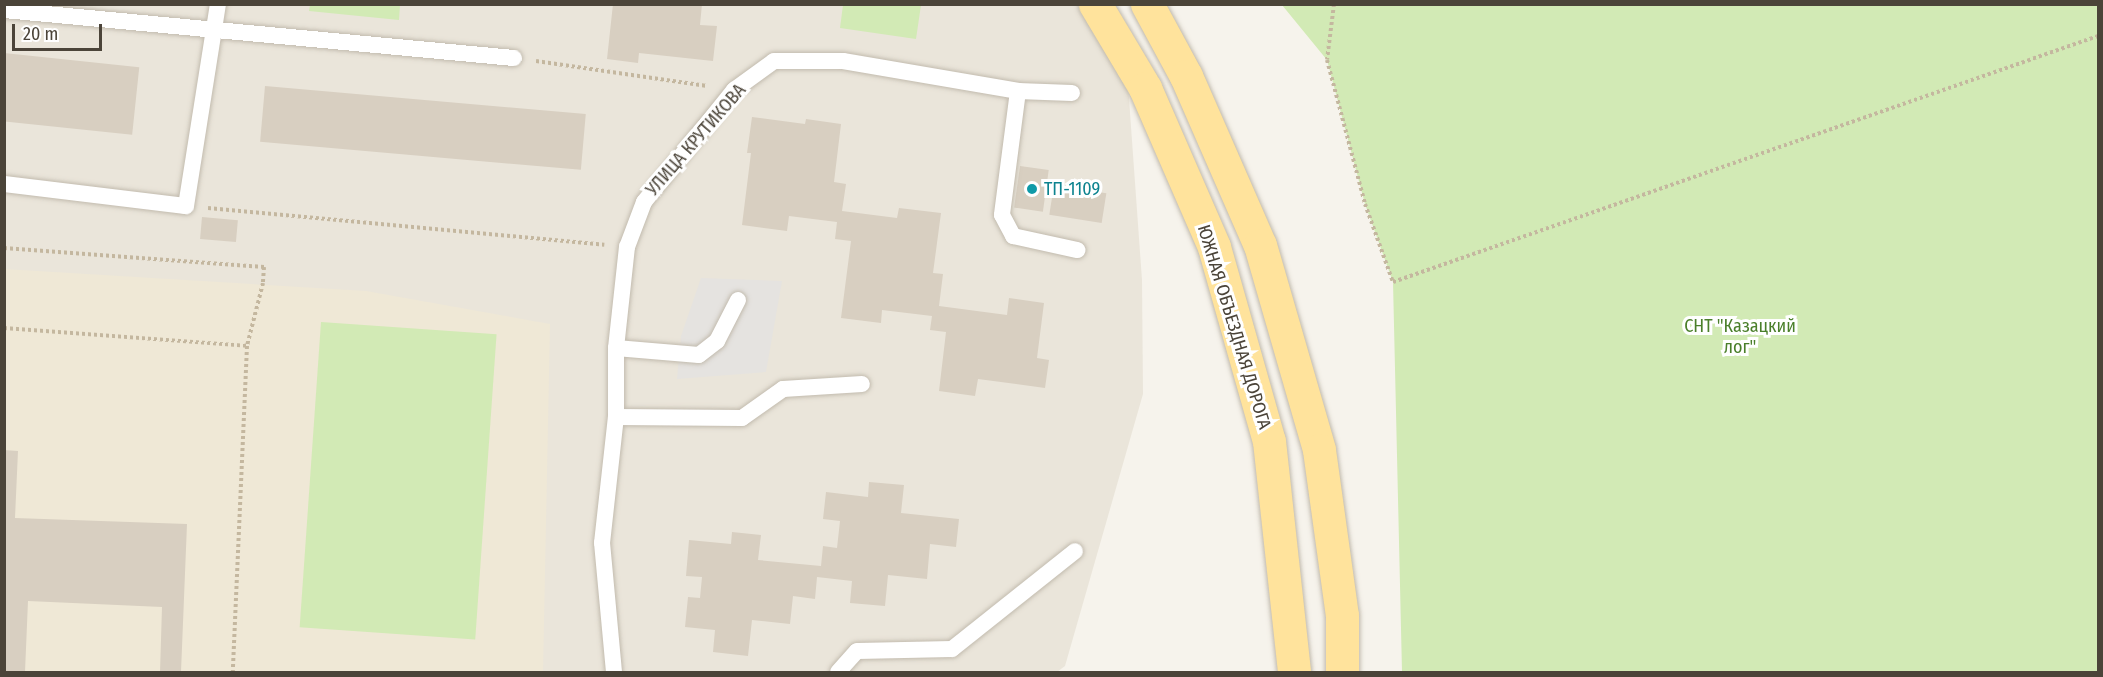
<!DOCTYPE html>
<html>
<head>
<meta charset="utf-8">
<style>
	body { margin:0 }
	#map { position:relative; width:2103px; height:677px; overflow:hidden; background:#f6f3ec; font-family:"Fira Sans Condensed",sans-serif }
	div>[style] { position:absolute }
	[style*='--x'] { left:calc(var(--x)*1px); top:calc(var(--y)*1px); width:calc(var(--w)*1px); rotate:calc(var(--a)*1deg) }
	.residential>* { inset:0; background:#eae5da }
	.education>* { inset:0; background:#efe8d6 }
	.green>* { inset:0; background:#d2eab5; transform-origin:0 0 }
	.parking>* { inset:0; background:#e5e3e0 }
	.building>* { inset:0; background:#d8cfc1; transform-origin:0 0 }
	.path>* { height:4px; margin-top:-2px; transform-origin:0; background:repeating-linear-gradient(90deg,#c4b79f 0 3px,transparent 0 6px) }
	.roads { filter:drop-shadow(0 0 2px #c2bbae) drop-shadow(0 0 2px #c2bbae) }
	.service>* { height:16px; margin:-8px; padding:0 8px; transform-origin:8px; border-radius:8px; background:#fff }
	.primary>* { height:33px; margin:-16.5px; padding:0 16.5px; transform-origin:16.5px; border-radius:16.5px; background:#ffe39c }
	.dots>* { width:16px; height:16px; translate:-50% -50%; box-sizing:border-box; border:3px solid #fff; border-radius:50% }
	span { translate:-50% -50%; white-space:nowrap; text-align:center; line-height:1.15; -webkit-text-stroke:6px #fff; paint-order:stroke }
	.street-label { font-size:18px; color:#4b4439 }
	.culture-label { font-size:18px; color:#0d838f }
	.left { translate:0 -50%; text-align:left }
	.park-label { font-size:18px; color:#4a7f2a }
	.frame { position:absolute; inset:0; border:6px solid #4b4439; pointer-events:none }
	.scale { position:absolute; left:12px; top:24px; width:90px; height:27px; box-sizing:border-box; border:3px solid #4b4439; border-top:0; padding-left:8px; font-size:18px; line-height:21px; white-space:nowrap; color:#4b4439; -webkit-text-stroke:4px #fff; paint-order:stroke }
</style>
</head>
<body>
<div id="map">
	<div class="residential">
		<div style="clip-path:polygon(4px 5px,1078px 5px,1125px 43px,1142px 280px,1143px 394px,1065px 666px,1057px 672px,5px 672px)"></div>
	</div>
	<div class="education">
		<div style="clip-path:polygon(4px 269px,366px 291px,550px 324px,543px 672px,5px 672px)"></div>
	</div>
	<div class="green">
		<div style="clip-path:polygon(310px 5px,310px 4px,400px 5px,399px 20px,309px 11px)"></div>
		<div style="clip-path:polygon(843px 5px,921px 5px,916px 39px,840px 28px)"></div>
		<div style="clip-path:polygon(1282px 5px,2098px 5px,2098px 672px,1402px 672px,1393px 282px,1365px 204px,1327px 60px)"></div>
		<div style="left:321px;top:322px;width:176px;height:306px;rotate:4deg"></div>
	</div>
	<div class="parking">
		<div style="clip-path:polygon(701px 278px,782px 281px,766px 372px,677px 379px,681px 336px)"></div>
	</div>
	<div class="building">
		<div style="clip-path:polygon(613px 4px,702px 4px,700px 25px,717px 26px,713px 61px,639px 53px,638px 63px,607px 59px)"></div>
		<div style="left:4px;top:53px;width:136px;height:68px;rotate:6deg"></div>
		<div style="left:265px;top:86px;width:322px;height:56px;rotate:5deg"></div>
		<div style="clip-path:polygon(752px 117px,805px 124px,806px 119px,841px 124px,834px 182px,846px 184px,842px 211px,897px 218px,899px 208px,941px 213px,933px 273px,943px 274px,939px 306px,1007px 315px,1009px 298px,1044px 303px,1037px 358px,1049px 360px,1045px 388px,978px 379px,975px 396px,939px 391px,946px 332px,930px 330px,932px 316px,882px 310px,881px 323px,841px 318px,851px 241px,835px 239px,837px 222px,789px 216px,787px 231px,742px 225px,751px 153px,747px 153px)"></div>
		<div style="left:1020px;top:166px;width:29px;height:42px;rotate:8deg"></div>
		<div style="left:1054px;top:185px;width:53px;height:30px;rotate:9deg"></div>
		<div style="left:202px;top:217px;width:36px;height:22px;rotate:5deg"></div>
		<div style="clip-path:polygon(4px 450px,18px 451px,15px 518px,187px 524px,181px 672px,160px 672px,162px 607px,28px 601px,25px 672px,4px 672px)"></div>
		<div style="clip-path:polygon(869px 482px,904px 485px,901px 513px,959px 519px,956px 547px,930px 544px,927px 579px,888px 575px,885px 606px,850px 603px,852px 581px,817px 577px,815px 599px,793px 596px,790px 624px,752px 620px,748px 656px,713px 652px,715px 630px,685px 627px,688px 597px,700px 598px,702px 577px,686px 576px,689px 540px,731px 544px,732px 532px,761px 535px,758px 560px,821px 566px,823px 546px,837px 548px,840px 521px,823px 519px,826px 492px,868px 497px)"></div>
	</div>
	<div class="path">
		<div style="--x:1334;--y:4;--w:56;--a:97.1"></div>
		<div style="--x:1327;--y:60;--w:149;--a:75.2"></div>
		<div style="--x:1365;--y:204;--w:83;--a:70.3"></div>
		<div style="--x:1393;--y:282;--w:747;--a:-19.24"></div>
		<div style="--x:536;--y:61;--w:173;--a:8.3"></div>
		<div style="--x:208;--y:208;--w:398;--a:5.3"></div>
		<div style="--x:4;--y:248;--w:261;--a:4.2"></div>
		<div style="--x:264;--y:267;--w:16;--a:94"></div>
		<div style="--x:263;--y:283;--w:65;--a:104.3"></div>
		<div style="--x:4;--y:328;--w:244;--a:4.2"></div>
		<div style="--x:247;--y:346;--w:326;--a:92.5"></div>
	</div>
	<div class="roads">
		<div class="service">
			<div style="--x:4;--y:10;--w:512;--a:5.38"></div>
			<div style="--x:1018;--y:91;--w:125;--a:97.4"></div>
			<div style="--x:1002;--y:215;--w:24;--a:62"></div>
			<div style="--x:1013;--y:236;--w:66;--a:12.3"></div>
			<div style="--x:4;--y:184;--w:183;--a:6.9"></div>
			<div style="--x:186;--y:206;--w:205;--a:-81"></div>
			<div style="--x:616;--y:348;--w:83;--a:4.8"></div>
			<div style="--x:699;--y:355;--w:23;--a:-38"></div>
			<div style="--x:717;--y:341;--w:46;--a:-62.9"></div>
			<div style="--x:616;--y:417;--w:126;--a:0.5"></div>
			<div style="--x:742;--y:418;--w:50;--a:-35.3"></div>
			<div style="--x:783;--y:389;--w:79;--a:-3.6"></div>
			<div style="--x:614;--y:672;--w:130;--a:-95.3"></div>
			<div style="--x:602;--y:543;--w:127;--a:-83.7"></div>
			<div style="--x:616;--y:417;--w:69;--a:-90"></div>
			<div style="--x:616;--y:348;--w:102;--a:-83.8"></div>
			<div style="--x:627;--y:247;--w:48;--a:-69.3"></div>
			<div style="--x:644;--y:202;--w:144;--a:-51.2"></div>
			<div style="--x:734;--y:90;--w:49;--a:-35.9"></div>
			<div style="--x:774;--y:61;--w:69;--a:0"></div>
			<div style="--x:843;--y:61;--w:178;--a:9.7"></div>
			<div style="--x:1018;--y:91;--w:54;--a:2.1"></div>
			<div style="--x:838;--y:672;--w:28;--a:-48"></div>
			<div style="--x:857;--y:651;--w:95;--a:-1.2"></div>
			<div style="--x:952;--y:649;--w:157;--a:-38.5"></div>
		</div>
		<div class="primary">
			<div style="--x:1095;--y:4;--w:98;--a:59.2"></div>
			<div style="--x:1145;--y:88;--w:173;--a:66.5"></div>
			<div style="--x:1214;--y:247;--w:202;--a:74.2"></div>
			<div style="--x:1269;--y:441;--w:232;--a:83.8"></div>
			<div style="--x:1147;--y:4;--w:82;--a:61.6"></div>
			<div style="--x:1186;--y:76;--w:184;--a:66.4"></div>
			<div style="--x:1260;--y:245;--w:213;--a:73.9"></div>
			<div style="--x:1319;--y:450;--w:167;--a:82.1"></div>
			<div style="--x:1342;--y:615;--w:57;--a:90"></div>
		</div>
	</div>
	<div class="dots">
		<div style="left:1032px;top:189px;background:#0f9aa8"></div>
	</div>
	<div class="street-label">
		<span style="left:696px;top:140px;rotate:-49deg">УЛИЦА КРУТИКОВА</span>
		<span style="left:1234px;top:327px;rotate:73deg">ЮЖНАЯ ОБЪЕЗДНАЯ ДОРОГА</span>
	</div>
	<div class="culture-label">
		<span class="left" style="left:1044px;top:189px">ТП-1109</span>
	</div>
	<div class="park-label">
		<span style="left:1740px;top:337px">СНТ "Казацкий<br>лог"</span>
	</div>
	<div class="frame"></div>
	<div class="scale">20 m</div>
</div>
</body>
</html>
